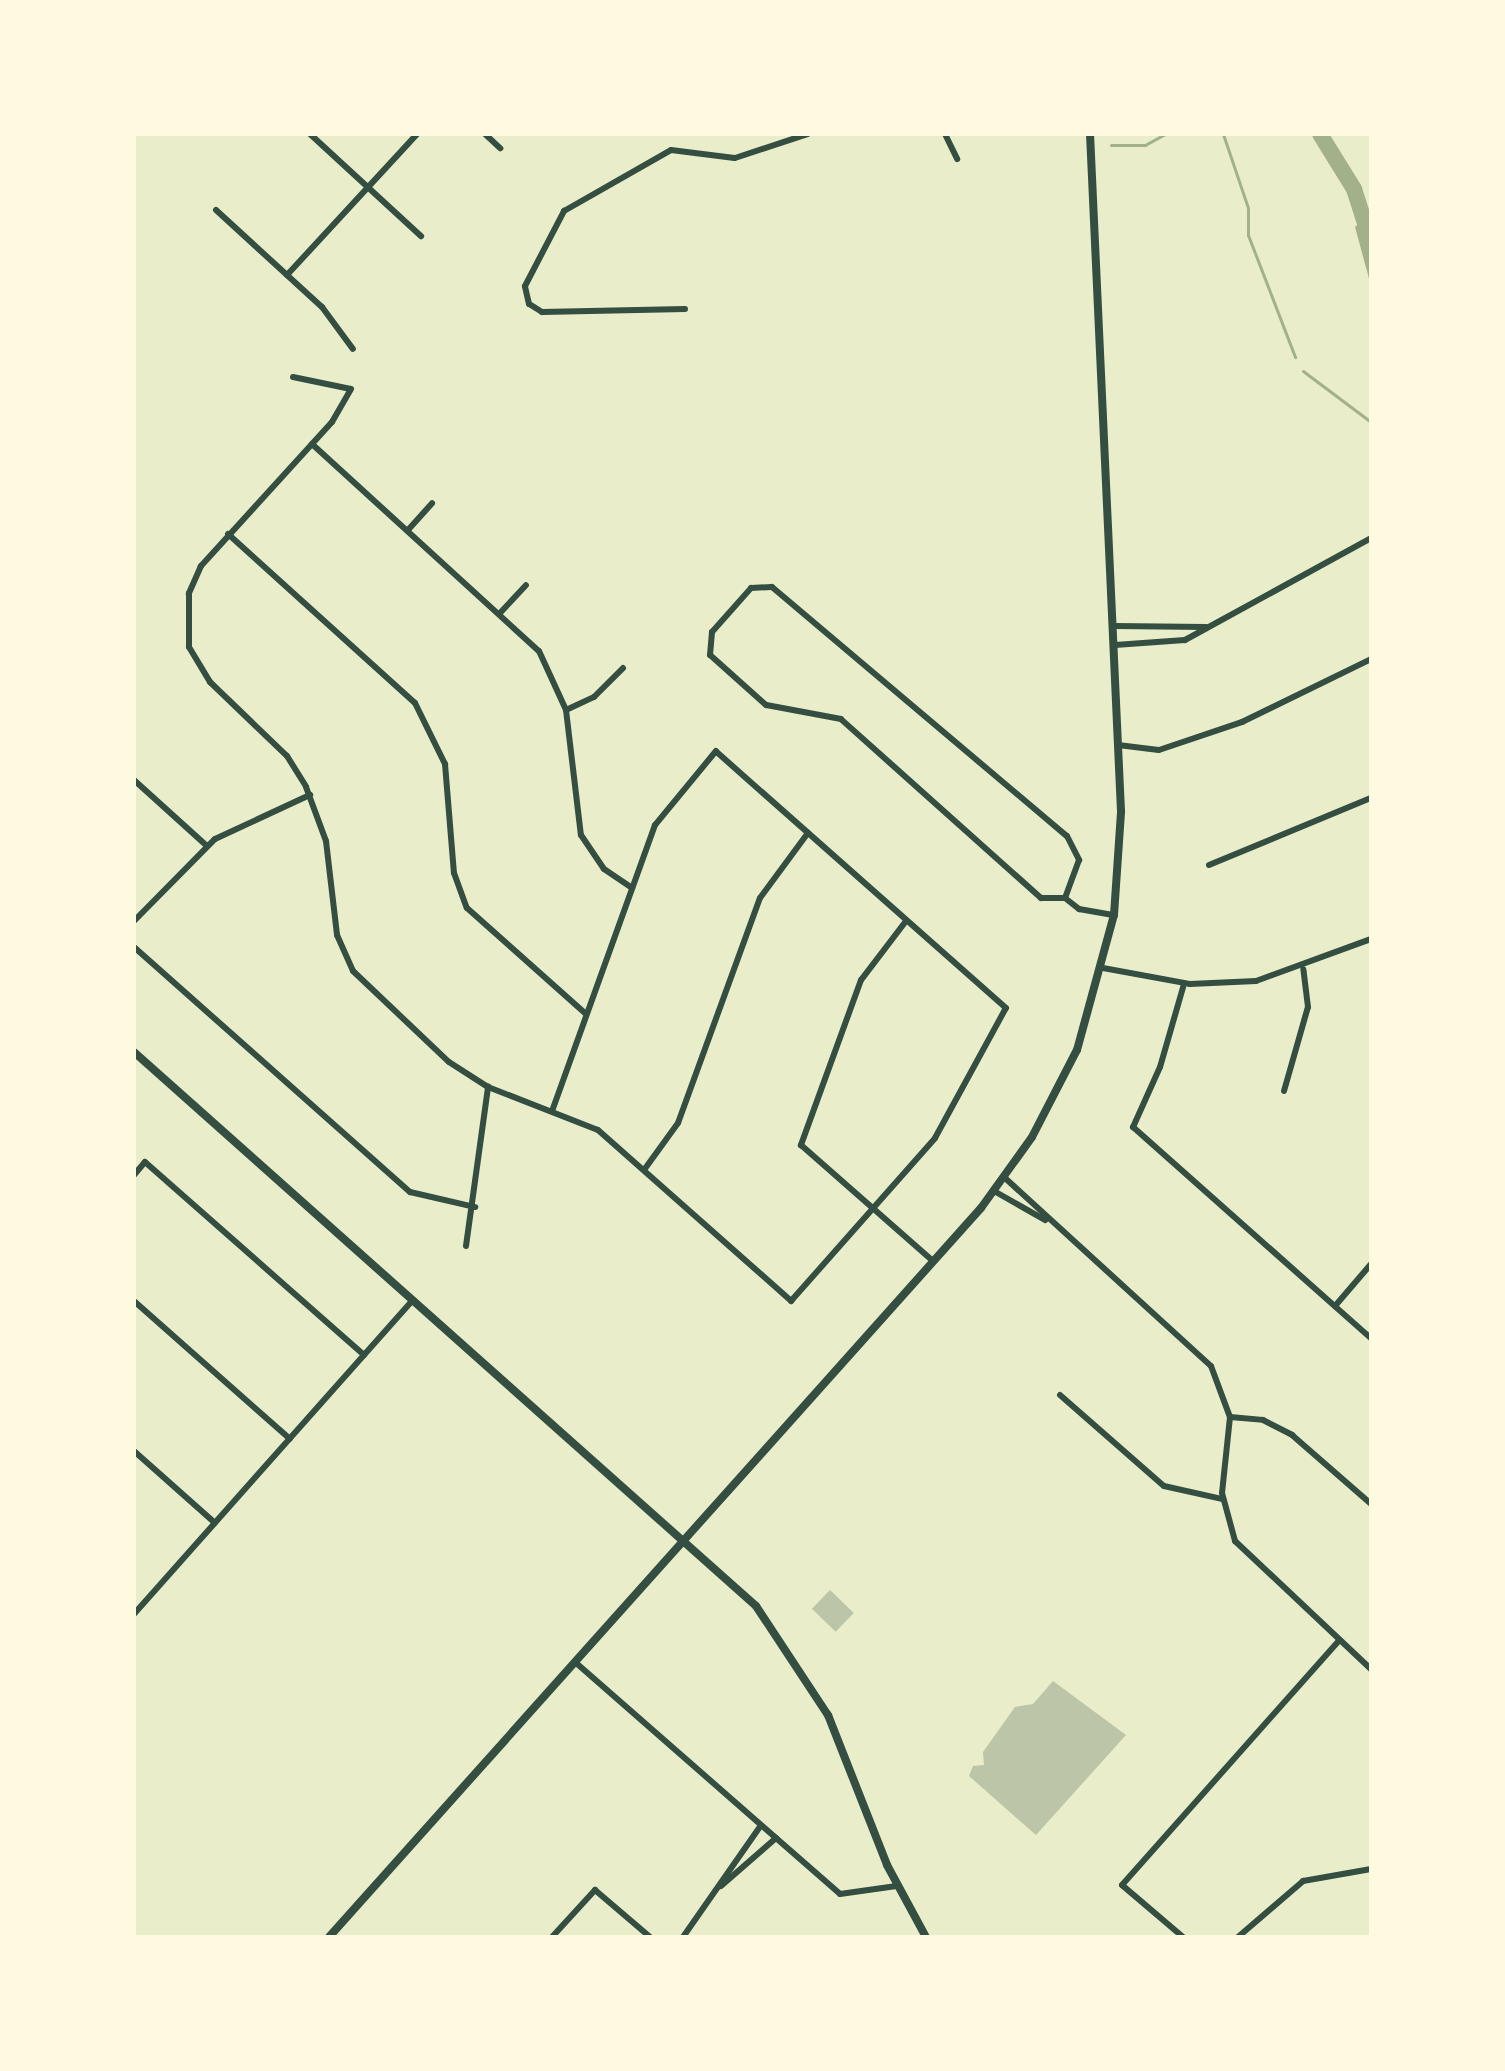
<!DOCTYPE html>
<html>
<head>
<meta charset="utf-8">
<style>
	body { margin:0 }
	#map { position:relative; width:1505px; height:2071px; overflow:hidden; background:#e9edc9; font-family:"Noto Sans",sans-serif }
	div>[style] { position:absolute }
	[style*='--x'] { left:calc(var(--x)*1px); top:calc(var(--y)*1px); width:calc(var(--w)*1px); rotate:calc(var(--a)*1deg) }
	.water>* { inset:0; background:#a3b18a }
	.stream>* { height:3px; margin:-1.5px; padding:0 1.5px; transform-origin:1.5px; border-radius:1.5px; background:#a3b18a }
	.river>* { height:16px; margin:-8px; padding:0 8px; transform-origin:8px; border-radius:8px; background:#a3b18a }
	.building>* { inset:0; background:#bcc5a7; transform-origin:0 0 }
	.minor>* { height:6px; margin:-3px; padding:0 3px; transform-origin:3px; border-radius:3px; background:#344e41 }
	.secondary>* { height:8px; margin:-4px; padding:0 4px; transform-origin:4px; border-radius:4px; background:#344e41 }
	span { translate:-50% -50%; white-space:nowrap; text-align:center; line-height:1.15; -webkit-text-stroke:7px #fefae0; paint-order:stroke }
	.frame { position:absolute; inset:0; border:136px solid #fefae0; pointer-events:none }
</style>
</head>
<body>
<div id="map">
	<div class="water">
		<div style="clip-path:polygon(1366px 216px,1371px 222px,1371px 286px,1355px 227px)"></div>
	</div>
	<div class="stream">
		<div style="--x:1223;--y:134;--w:78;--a:71.3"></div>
		<div style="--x:1248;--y:208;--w:27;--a:90"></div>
		<div style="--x:1248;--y:235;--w:131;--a:68.9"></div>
		<div style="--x:1111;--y:145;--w:34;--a:0"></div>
		<div style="--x:1145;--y:145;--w:23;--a:-29"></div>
		<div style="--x:1303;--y:371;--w:85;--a:36.9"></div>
	</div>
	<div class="river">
		<div style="--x:1320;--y:134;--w:65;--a:58.3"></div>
		<div style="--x:1354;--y:189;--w:56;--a:72.2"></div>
	</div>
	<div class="building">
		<div style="left:830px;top:1590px;width:33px;height:26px;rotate:44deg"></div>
		<div style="clip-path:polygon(1053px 1681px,1126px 1735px,1036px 1835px,969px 1776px,973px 1766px,984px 1765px,983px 1752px,1015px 1707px,1033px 1704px)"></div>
	</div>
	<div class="minor">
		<div style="--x:310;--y:134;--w:151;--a:42.6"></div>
		<div style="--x:485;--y:134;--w:21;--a:43"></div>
		<div style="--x:945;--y:134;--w:28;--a:64"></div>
		<div style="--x:216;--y:210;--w:144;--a:42.5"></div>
		<div style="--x:322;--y:307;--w:52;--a:53.6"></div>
		<div style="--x:287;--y:275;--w:192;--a:-47.3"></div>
		<div style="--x:685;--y:309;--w:143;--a:178.8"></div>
		<div style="--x:542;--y:312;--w:15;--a:-148"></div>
		<div style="--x:529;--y:304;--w:18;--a:-103"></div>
		<div style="--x:525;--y:286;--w:85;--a:-62.5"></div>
		<div style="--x:564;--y:211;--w:123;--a:-29.7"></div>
		<div style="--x:671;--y:150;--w:64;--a:7.1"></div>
		<div style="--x:735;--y:158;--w:77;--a:-18.2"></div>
		<div style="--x:293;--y:377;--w:59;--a:11.7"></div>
		<div style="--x:351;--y:389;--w:38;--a:120"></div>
		<div style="--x:332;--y:422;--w:195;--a:132.3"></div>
		<div style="--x:201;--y:566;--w:30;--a:114"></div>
		<div style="--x:189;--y:593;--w:54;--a:90"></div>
		<div style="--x:189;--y:647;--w:41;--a:59"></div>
		<div style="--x:210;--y:682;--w:107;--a:43.9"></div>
		<div style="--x:287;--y:756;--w:36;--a:58"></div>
		<div style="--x:306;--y:787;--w:58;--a:69.7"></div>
		<div style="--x:326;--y:841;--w:95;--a:83.3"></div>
		<div style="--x:337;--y:935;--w:39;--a:66"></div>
		<div style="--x:353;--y:971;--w:132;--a:43.5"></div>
		<div style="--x:449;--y:1062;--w:46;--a:32.7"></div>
		<div style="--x:488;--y:1087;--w:118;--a:21.4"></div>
		<div style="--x:598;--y:1130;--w:258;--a:41.5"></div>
		<div style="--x:791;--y:1301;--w:217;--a:-48.5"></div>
		<div style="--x:935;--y:1138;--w:148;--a:-61.4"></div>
		<div style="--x:1006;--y:1008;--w:387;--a:-138.5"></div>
		<div style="--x:716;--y:751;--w:96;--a:129.5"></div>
		<div style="--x:655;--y:825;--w:302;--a:109.8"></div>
		<div style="--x:312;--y:444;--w:307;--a:42.4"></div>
		<div style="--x:539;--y:651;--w:65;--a:65.4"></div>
		<div style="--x:566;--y:710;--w:126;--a:83.2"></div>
		<div style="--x:581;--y:835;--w:41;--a:55.9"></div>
		<div style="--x:604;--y:869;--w:34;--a:34"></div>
		<div style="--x:408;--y:530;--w:36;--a:-48"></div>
		<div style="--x:228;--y:534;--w:252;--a:42.1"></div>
		<div style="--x:415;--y:703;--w:68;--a:63.8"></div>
		<div style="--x:445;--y:764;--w:109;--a:85.3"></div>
		<div style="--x:454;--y:873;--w:37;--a:70"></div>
		<div style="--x:467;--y:908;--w:159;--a:41.7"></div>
		<div style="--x:500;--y:613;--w:38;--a:-47"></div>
		<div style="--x:1114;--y:626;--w:92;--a:0.6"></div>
		<div style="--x:1115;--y:645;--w:70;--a:-4.1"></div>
		<div style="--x:1185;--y:640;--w:212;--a:-28.7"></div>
		<div style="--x:566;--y:710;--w:31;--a:-25"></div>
		<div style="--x:594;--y:697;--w:41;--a:-45"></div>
		<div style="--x:1118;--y:745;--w:41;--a:7"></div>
		<div style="--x:1159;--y:750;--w:88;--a:-18.6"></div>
		<div style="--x:1242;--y:722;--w:144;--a:-26"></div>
		<div style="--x:134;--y:780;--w:98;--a:42.1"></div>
		<div style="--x:1209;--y:865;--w:175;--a:-22.5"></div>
		<div style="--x:1065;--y:898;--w:24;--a:180"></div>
		<div style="--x:1041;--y:898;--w:268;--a:-138.2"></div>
		<div style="--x:841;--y:719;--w:76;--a:-169.4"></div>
		<div style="--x:766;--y:705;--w:75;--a:-138.2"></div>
		<div style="--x:710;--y:655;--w:23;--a:-85"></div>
		<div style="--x:712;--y:632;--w:59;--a:-48.4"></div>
		<div style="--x:751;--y:588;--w:21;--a:-3"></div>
		<div style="--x:772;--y:587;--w:386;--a:40.2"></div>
		<div style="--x:1067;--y:836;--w:27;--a:63"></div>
		<div style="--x:1079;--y:860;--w:40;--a:110.2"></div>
		<div style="--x:1065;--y:898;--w:18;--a:38"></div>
		<div style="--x:1079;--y:909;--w:36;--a:10"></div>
		<div style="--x:134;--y:921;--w:115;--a:-45.4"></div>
		<div style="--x:215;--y:839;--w:105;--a:-24.9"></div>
		<div style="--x:906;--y:921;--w:74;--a:127.3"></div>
		<div style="--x:861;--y:980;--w:176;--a:110"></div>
		<div style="--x:801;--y:1145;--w:176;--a:41.3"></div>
		<div style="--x:134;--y:947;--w:369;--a:41.6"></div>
		<div style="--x:410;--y:1192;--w:67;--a:13"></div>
		<div style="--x:1103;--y:968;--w:88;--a:10.4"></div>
		<div style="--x:1190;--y:984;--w:66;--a:-2.6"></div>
		<div style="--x:1256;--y:981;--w:122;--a:-20.1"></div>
		<div style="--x:1184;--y:984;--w:86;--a:106.1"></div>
		<div style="--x:1160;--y:1067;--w:66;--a:114.2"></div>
		<div style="--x:1133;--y:1127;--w:318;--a:41.6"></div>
		<div style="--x:1284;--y:1091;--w:87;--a:-74.1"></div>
		<div style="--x:1308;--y:1007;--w:38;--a:-97"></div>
		<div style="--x:644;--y:1170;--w:58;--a:-54.1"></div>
		<div style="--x:678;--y:1123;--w:239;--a:-70"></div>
		<div style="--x:760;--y:898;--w:81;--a:-53.6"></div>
		<div style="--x:134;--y:1175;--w:17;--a:-50"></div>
		<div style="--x:145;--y:1162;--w:292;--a:41.4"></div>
		<div style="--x:1005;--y:1178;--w:279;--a:42.4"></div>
		<div style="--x:1211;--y:1366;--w:54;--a:69.6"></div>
		<div style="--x:1230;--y:1417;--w:76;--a:96"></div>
		<div style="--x:1222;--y:1493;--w:50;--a:74.8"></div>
		<div style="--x:1235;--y:1541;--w:187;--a:43.3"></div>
		<div style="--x:994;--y:1191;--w:59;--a:29.6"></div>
		<div style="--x:466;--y:1246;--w:161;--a:-82.1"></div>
		<div style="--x:134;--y:1301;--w:208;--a:41.5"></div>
		<div style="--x:1335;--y:1306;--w:55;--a:-49.4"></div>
		<div style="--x:1060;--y:1395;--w:138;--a:41.2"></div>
		<div style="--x:1164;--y:1486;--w:59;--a:12.6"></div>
		<div style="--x:1230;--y:1417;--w:33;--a:5"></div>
		<div style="--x:1263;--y:1420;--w:33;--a:27"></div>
		<div style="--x:1292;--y:1435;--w:105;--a:41.1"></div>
		<div style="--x:134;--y:1451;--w:108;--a:41.6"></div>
		<div style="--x:134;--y:1614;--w:420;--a:-48.4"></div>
		<div style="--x:575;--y:1662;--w:352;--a:41.2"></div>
		<div style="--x:840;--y:1894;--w:57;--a:-8.1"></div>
		<div style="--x:721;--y:1886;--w:73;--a:-41.1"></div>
		<div style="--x:552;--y:1937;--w:64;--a:-47.5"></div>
		<div style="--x:595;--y:1890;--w:72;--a:40.5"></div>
		<div style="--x:683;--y:1937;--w:136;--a:-55.1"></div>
		<div style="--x:1183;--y:1937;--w:80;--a:-139.6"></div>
		<div style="--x:1122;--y:1885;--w:327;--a:-48.4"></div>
		<div style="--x:1238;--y:1937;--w:86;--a:-40.7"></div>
		<div style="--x:1303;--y:1881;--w:69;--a:-10"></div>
	</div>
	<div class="secondary">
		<div style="--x:134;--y:1052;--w:833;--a:41.69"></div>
		<div style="--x:756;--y:1606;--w:131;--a:56.6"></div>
		<div style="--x:828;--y:1715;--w:161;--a:68.5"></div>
		<div style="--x:887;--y:1865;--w:82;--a:61.6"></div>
		<div style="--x:329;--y:1937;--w:978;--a:-48.19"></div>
		<div style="--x:981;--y:1208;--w:87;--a:-54.3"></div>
		<div style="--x:1032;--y:1137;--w:98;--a:-62.7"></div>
		<div style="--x:1077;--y:1050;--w:140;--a:-74.7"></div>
		<div style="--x:1114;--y:915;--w:104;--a:-86.1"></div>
		<div style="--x:1121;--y:811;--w:678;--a:-92.62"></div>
	</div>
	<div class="frame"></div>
</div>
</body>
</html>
